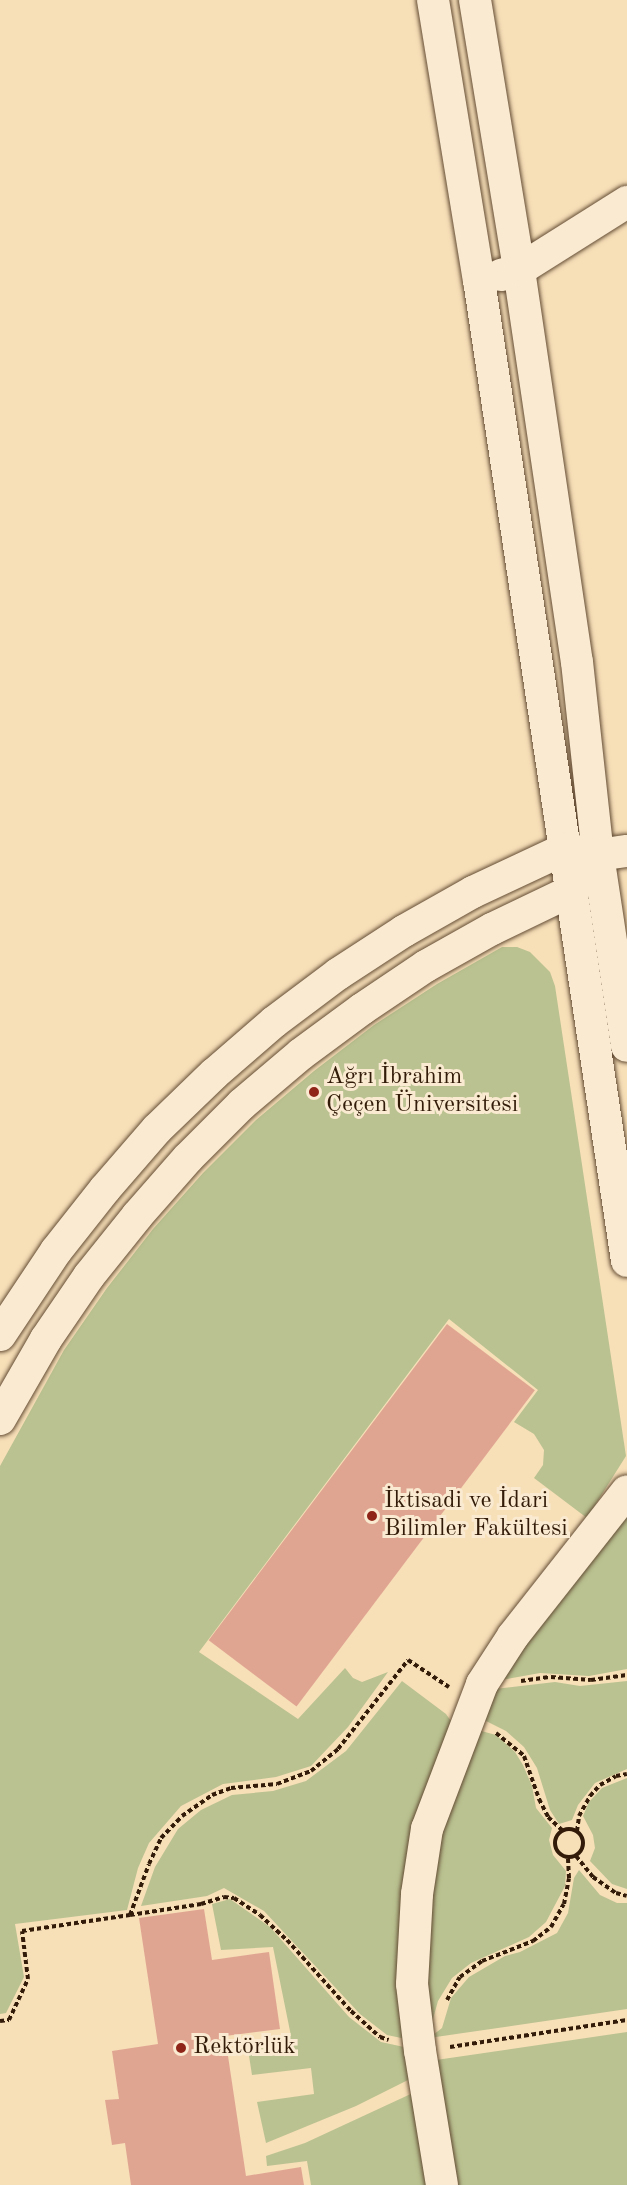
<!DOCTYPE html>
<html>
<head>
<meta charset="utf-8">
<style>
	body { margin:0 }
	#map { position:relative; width:627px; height:2185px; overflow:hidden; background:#f7dfb8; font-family:"Old Standard TT",serif }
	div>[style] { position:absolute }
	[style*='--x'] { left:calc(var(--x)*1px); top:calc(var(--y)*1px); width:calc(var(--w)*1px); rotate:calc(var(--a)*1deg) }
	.green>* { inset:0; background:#bac291 }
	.building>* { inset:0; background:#e0a591; transform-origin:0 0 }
	.path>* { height:4px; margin-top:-2px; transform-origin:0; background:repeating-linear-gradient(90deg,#321b08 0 4.5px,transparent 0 7.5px) }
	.path>.ring { margin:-2px; padding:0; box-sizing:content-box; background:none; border:4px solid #321b08; border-radius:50% }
	.roads { filter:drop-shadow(0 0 2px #634c34) drop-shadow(0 0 2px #634c34) }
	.minor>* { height:32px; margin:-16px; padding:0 16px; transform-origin:16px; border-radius:16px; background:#faead1 }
	.dots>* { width:16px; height:16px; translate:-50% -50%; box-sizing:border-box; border:3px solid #faead1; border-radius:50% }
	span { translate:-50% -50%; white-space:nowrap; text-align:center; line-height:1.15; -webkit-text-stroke:6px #faead1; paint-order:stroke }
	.poi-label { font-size:24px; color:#321b08 }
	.left { translate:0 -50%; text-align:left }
</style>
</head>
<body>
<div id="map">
	<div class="green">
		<div style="clip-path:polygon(502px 947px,517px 947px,530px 952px,550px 972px,555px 986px,626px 1456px,587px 1518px,534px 1478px,543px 1465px,544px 1450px,534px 1434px,514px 1422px,538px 1390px,449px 1319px,199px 1652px,298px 1719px,345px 1668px,353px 1678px,362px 1682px,388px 1672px,348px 1727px,311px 1766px,276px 1777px,223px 1784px,181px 1806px,149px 1843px,138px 1868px,127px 1910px,15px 1924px,24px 1977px,6px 2013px,0 2014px,0 1466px,64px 1350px,107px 1288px,153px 1229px,203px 1173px,256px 1120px,314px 1071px,374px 1025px,437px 984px)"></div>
		<div style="clip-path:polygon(627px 1506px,627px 1669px,589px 1676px,540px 1673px,501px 1680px)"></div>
		<div style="clip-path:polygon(402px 1681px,446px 1714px,451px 1721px,406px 2039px,387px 2035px,360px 2014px,264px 1911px,224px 1888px,207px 1896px,141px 1906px,155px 1867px,178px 1829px,201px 1810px,232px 1795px,273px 1791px,306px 1781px,346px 1751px)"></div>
		<div style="clip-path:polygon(627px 1681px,627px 1769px,595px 1783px,578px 1805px,572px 1820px,559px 1824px,550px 1810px,537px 1768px,524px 1747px,506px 1731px,478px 1717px,495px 1689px,555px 1682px,580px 1686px)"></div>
		<div style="clip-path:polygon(474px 1729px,496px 1735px,515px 1752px,523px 1765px,532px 1786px,536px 1808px,552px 1828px,549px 1840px,553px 1855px,566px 1871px,565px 1886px,546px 1922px,529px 1937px,471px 1963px,452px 1978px,438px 2001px,429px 2033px,422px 1987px,431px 1863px)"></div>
		<div style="clip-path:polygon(627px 1778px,627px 1889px,612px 1884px,590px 1861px,595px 1848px,593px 1835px,583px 1816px,589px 1802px,602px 1788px)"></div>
		<div style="clip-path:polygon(579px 1870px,600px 1895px,617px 1903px,627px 1903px,627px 2009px,429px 2038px,442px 2028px,451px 1998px,469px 1977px,505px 1956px,520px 1952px,557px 1933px,568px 1913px,574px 1878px)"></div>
		<div style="clip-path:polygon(230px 1899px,270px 1927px,349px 2017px,381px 2042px,404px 2047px,410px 2079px,356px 2106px,266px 2143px,257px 2102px,314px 2094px,311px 2068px,252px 2075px,247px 2043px,291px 2036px,273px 1947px,221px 1950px,212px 1904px)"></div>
		<div style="clip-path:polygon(627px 2032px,627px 2185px,453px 2185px,436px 2060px)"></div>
		<div style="clip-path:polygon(415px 2092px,431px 2185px,311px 2185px,307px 2161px,267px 2166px,266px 2156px,305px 2143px)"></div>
	</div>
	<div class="building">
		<div style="left:447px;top:1324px;width:110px;height:396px;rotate:37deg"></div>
		<div style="clip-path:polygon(204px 1909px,212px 1960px,269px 1952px,280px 2029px,225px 2036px,246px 2176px,301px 2167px,304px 2185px,131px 2185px,125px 2143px,112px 2145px,105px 2100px,119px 2099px,112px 2051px,158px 2044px,139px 1918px)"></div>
	</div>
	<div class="path">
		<div style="--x:521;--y:1681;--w:30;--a:-8"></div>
		<div style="--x:551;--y:1677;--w:40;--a:4.3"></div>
		<div style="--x:591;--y:1680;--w:36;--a:-8"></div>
		<div style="--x:496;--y:1733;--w:36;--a:39"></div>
		<div style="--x:524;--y:1756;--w:46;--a:70.8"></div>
		<div style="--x:539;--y:1799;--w:20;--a:63"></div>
		<div style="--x:548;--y:1817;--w:19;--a:43"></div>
		<div class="ring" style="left:555px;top:1829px;width:24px;height:24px"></div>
		<div style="--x:577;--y:1831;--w:15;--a:-82"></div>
		<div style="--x:579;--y:1816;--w:23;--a:-61"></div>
		<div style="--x:590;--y:1796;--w:15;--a:-48"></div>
		<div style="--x:600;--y:1785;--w:18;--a:-29"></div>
		<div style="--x:616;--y:1776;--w:11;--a:-10"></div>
		<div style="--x:576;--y:1856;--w:27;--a:51"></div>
		<div style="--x:593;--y:1877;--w:28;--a:35"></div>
		<div style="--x:616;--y:1893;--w:11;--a:15"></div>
		<div style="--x:130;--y:1915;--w:72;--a:-8.8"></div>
		<div style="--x:201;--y:1904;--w:24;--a:-17"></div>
		<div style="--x:224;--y:1897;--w:10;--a:6"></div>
		<div style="--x:234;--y:1898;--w:31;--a:33"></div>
		<div style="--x:260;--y:1915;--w:37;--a:43"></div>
		<div style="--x:287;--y:1940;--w:96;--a:48"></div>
		<div style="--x:351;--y:2011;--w:39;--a:42"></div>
		<div style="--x:380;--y:2037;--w:9;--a:18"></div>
		<div style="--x:447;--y:2000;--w:26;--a:-61"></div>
		<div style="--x:460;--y:1977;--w:27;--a:-36"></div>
		<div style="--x:482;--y:1961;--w:55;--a:-21.4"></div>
		<div style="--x:533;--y:1941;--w:23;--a:-38"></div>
		<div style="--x:551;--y:1927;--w:26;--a:-61"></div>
		<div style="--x:564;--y:1904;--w:26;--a:-79"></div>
		<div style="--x:569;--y:1878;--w:21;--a:-93"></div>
		<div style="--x:0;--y:2021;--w:9;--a:-6"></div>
		<div style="--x:9;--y:2020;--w:45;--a:-65.1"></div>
		<div style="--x:28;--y:1979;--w:48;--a:-97.1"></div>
		<div style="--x:22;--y:1931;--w:109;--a:-8.4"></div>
		<div style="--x:130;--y:1915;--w:54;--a:-69.6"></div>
		<div style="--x:149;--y:1864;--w:29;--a:-65"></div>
		<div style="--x:161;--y:1838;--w:30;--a:-46"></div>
		<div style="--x:182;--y:1816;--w:37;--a:-35"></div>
		<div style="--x:212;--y:1795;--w:20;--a:-20"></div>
		<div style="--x:231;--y:1788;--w:46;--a:-5"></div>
		<div style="--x:277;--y:1784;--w:36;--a:-21"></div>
		<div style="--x:311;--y:1771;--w:35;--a:-39"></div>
		<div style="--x:338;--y:1749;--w:113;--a:-51.8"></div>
		<div style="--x:408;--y:1660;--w:49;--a:33.4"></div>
		<div style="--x:450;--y:2047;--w:179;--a:-8.7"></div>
	</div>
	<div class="roads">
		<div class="minor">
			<div style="--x:433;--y:0;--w:284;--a:80.7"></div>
			<div style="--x:479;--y:280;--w:992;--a:81.42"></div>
			<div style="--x:475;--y:0;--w:274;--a:80.7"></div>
			<div style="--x:519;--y:270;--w:396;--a:81.6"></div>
			<div style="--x:577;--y:662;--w:194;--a:83.8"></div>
			<div style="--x:598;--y:855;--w:193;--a:81.4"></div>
			<div style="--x:501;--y:275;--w:19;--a:-16"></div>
			<div style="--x:519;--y:270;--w:128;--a:-32.2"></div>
			<div style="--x:0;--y:1335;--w:101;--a:-56.3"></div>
			<div style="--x:56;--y:1251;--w:79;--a:-51.7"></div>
			<div style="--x:105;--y:1189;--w:79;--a:-49.1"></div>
			<div style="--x:157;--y:1129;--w:79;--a:-44"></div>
			<div style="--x:214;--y:1074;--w:79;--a:-40.9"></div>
			<div style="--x:274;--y:1022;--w:80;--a:-36.9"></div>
			<div style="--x:338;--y:974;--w:79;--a:-33.1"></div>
			<div style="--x:404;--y:931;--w:79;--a:-29.5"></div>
			<div style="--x:473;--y:892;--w:102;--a:-25.1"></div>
			<div style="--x:565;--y:849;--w:34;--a:10"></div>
			<div style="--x:598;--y:855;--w:29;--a:-8"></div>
			<div style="--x:0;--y:1419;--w:92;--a:-60.1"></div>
			<div style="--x:46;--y:1339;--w:76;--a:-55.7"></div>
			<div style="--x:89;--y:1276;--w:77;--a:-51.3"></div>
			<div style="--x:137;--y:1216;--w:77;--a:-48.7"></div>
			<div style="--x:188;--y:1158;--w:76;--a:-45"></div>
			<div style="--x:242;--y:1104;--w:77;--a:-40.3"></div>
			<div style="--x:301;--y:1054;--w:76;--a:-36.4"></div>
			<div style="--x:362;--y:1009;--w:77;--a:-33.9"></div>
			<div style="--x:426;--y:966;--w:76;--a:-29.3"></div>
			<div style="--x:492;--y:929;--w:88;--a:-25.7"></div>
			<div style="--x:571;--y:891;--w:20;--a:-53"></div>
			<div style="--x:442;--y:2185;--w:136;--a:-99.3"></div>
			<div style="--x:420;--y:2051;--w:67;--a:-96.8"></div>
			<div style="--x:412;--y:1984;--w:90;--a:-86.8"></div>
			<div style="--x:417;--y:1894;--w:66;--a:-81.3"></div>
			<div style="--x:427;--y:1829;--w:155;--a:-69.2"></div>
			<div style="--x:482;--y:1684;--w:57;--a:-57.1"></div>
			<div style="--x:513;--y:1636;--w:184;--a:-51.8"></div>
		</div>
	</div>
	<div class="dots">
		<div style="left:314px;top:1092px;background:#8f2418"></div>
		<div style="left:372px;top:1516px;background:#8f2418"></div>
		<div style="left:181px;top:2048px;background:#8f2418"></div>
	</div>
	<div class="poi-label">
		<span class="left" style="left:326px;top:1092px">Ağrı İbrahim<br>Çeçen Üniversitesi</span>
		<span class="left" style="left:384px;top:1516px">İktisadi ve İdari<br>Bilimler Fakültesi</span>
		<span class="left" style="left:193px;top:2048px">Rektörlük</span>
	</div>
</div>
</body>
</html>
